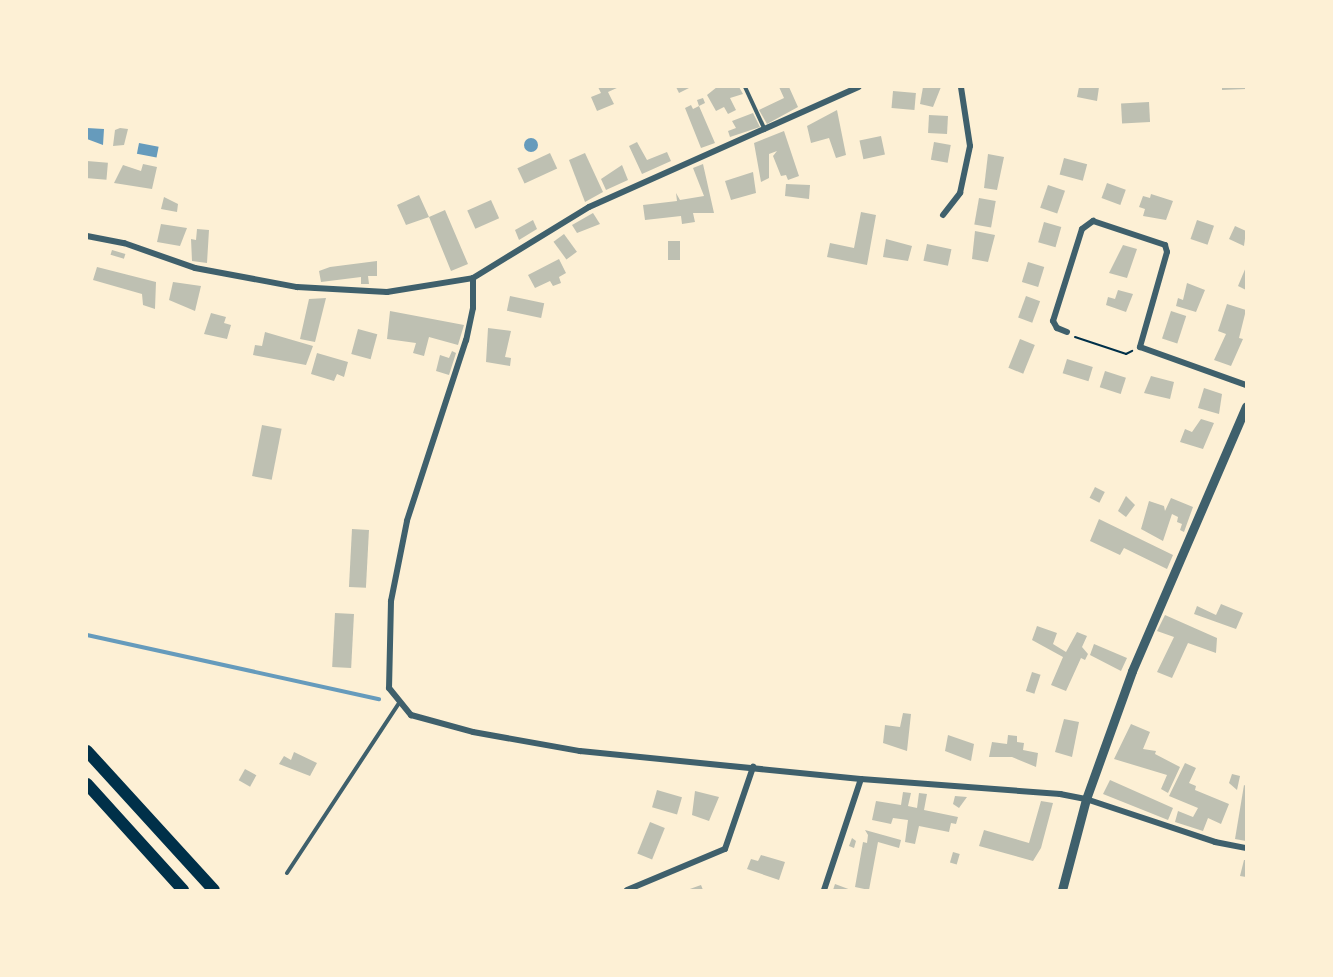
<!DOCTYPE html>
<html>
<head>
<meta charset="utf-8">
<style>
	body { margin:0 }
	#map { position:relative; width:1333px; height:977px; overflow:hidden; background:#fdf0d5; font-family:Rubik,sans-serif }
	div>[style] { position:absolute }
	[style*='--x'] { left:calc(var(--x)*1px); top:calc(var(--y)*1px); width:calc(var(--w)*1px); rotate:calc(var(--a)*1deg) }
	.water>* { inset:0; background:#669bbc; transform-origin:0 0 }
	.round { border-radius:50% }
	.stream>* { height:4px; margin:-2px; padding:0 2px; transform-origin:2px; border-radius:2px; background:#669bbc }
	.building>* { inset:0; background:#bec0b2; transform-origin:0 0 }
	.path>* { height:2px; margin:-1px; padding:0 1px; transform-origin:1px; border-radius:1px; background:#003049 }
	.service>* { height:4px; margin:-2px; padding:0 2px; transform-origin:2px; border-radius:2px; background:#3f606c }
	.minor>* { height:6px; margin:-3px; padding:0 3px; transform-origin:3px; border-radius:3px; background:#3f606c }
	.tertiary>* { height:9px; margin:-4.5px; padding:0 4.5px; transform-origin:4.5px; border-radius:4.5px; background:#3f606c }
	.trunk>* { height:12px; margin:-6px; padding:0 6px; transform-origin:6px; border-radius:6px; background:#003049 }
	span { translate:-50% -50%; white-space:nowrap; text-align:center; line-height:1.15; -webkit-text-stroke:5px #fdf0d5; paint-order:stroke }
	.frame { position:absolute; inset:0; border:88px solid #fdf0d5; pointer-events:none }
</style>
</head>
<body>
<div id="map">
	<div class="water">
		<div style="clip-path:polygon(87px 128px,104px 129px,103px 145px,87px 139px)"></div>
		<div class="round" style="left:524px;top:138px;width:14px;height:14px"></div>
		<div style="left:139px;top:143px;width:20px;height:11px;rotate:11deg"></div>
	</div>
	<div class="stream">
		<div style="--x:87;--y:635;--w:299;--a:12.4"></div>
	</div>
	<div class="building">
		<div style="clip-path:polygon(598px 87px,619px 87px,608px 92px,614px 104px,597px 111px,591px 97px,601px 93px)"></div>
		<div style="clip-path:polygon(676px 87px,691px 87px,679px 93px)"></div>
		<div style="clip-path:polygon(717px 87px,739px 87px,743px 94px,730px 98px,736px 110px,728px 114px,724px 107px,716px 111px,707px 95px)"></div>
		<div style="clip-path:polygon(779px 87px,789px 87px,798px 107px,767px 124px,759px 110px,784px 98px)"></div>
		<div style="clip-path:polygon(923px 87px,941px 87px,933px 107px,920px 104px)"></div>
		<div style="clip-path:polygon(1079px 87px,1099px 87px,1097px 101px,1077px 97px)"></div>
		<div style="clip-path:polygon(1222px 87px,1246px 87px,1246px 89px,1222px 90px)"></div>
		<div style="left:893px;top:91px;width:23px;height:17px;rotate:5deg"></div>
		<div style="clip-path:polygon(703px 98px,705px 103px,699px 106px,697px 100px)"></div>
		<div style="left:1149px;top:102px;width:20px;height:28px;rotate:87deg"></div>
		<div style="clip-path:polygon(691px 105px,693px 109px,699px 106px,715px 143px,701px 148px,685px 108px)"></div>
		<div style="clip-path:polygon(837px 110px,846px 155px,836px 158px,829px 138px,811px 143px,807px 126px)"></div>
		<div style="clip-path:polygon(753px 113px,760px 127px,730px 137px,728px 131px,736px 128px,732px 121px)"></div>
		<div style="left:929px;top:115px;width:19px;height:18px;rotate:3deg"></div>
		<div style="clip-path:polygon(120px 128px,128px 129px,124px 145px,113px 146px,115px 130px)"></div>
		<div style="clip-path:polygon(784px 131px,799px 176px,788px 180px,786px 175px,781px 176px,773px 156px,777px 151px,769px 154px,769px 178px,761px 182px,754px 143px)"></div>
		<div style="left:881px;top:136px;width:19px;height:22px;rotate:78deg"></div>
		<div style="clip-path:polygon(637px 142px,647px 160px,667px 152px,671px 161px,642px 174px,629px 146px)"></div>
		<div style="left:934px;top:142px;width:17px;height:18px;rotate:10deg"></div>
		<div style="left:550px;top:153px;width:17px;height:36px;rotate:65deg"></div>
		<div style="clip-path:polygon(585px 153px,603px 192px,585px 202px,569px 160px)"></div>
		<div style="clip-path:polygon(988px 154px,1004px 157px,997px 190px,984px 188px)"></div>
		<div style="left:1064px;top:158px;width:24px;height:17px;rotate:15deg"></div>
		<div style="left:87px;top:161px;width:21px;height:17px;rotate:5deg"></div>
		<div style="clip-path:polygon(143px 164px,157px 167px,152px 189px,114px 183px,123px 165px,141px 171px)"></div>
		<div style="clip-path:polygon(703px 164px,714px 213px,693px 213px,695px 222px,682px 224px,681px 216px,645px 220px,643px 205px,677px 201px,676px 193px,680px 200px,704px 196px,693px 168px)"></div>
		<div style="clip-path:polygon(622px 165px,628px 180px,606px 190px,601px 179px)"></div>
		<div style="clip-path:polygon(753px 172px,756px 193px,731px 200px,725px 181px)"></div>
		<div style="left:1107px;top:183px;width:20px;height:16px;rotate:20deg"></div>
		<div style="clip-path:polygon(786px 184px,810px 185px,809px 199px,785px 196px)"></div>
		<div style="left:1048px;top:185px;width:18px;height:24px;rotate:19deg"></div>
		<div style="clip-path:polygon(1151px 194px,1173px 201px,1166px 220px,1143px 216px,1145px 209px,1139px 207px,1143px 196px,1150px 198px)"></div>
		<div style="clip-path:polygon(419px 195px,429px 217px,445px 210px,468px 264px,451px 271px,429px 217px,406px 225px,397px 205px)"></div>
		<div style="clip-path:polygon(164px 197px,178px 204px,177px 212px,161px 209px)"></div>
		<div style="left:979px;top:198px;width:17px;height:27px;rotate:10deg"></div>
		<div style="left:491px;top:200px;width:20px;height:26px;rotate:66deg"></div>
		<div style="clip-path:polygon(861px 212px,876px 215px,867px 265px,827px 257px,830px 243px,854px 248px)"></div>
		<div style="clip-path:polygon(593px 213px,600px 224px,577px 233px,572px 225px)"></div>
		<div style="clip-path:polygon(533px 220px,537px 229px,519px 240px,515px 230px)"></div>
		<div style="left:1197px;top:220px;width:18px;height:20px;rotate:19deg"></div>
		<div style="left:1044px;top:222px;width:18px;height:21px;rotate:16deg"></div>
		<div style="clip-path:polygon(161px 224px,187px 228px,180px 246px,157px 242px)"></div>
		<div style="clip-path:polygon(1235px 226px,1246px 231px,1244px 246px,1229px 239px)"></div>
		<div style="clip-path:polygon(197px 229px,209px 230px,207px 263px,192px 261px,191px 239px,196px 240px)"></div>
		<div style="clip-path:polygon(975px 231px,995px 235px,988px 262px,972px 259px)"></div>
		<div style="left:564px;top:234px;width:22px;height:13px;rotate:54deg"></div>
		<div style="clip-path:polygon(886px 239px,912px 246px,908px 261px,883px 257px)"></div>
		<div style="left:668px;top:241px;width:12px;height:19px"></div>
		<div style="left:927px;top:244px;width:25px;height:17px;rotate:12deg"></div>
		<div style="clip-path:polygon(1123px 245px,1137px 249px,1127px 278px,1109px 273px)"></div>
		<div style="left:112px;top:250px;width:14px;height:5px;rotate:17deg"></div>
		<div style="clip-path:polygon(559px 259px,566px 273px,559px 277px,561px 283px,553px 286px,550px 281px,535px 288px,528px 275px)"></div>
		<div style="clip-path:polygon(377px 261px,377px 276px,368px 276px,369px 284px,361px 284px,361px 277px,321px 282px,319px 271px,330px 267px)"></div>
		<div style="left:1028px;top:262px;width:17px;height:21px;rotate:17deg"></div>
		<div style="clip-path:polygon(97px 267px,156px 282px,155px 309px,143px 305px,142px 294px,93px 280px)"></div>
		<div style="clip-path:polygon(1246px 267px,1246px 290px,1238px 286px)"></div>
		<div style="clip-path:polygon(173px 282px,201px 286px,195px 311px,169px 300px)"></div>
		<div style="clip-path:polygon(1187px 283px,1205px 290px,1196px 312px,1176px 306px,1178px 298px,1183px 300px)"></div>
		<div style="clip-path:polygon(1118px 290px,1133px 294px,1126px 312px,1106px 305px,1108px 297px,1115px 299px)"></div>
		<div style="left:510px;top:296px;width:35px;height:15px;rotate:12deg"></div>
		<div style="left:1026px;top:296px;width:15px;height:23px;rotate:20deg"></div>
		<div style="clip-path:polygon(326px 298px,315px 342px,300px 339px,309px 299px)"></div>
		<div style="clip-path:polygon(1227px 304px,1246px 310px,1239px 338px,1243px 339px,1231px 366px,1214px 360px,1226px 334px,1218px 331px)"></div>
		<div style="clip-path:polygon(390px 311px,464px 325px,458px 345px,429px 337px,424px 356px,413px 353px,416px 343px,387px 339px)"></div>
		<div style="left:1171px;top:311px;width:16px;height:29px;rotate:18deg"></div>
		<div style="clip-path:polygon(211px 313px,226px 317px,224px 323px,231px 325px,227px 339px,204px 334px)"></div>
		<div style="clip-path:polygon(488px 328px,511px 331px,505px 357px,511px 358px,510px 366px,486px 362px)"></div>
		<div style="left:358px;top:329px;width:20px;height:26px;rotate:15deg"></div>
		<div style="clip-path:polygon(265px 332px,313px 346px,306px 365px,253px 355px,255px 345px,262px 346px)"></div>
		<div style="left:1020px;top:339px;width:16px;height:31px;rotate:22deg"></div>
		<div style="clip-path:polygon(452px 351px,456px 353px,449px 375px,436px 371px,440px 355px,449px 358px)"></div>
		<div style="clip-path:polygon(317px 353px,348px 362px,344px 377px,337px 374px,334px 381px,311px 374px)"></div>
		<div style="left:1067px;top:359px;width:27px;height:15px;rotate:17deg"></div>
		<div style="left:1105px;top:371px;width:22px;height:17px;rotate:18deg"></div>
		<div style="clip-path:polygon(1151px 376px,1174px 382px,1170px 399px,1144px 393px)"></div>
		<div style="clip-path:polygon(1204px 388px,1222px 394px,1219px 414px,1198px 408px)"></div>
		<div style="clip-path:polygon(1201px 419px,1214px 423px,1203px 449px,1180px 442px,1185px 429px,1192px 432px)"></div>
		<div style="left:262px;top:425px;width:20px;height:52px;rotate:11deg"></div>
		<div style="left:1095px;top:487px;width:11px;height:12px;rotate:27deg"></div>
		<div style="clip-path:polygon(1126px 496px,1135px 505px,1126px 517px,1118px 511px)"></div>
		<div style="clip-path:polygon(1171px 498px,1193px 507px,1184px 532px,1180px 530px,1182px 524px,1177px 522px,1178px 517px,1172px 514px,1163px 541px,1141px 529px,1149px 501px,1164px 506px,1165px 511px)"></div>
		<div style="clip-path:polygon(1099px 519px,1173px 555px,1167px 569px,1124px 548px,1120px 555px,1090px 541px)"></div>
		<div style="left:352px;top:529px;width:17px;height:58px;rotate:3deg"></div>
		<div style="clip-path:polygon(1221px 604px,1243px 613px,1236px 629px,1194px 614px,1197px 606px,1216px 615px)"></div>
		<div style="left:335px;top:613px;width:19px;height:54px;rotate:3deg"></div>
		<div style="clip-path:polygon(1165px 615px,1217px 638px,1216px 653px,1188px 643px,1172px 678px,1157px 672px,1174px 637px,1157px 631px)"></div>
		<div style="clip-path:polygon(1037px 626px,1057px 633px,1053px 644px,1066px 652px,1077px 632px,1087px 636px,1082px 647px,1088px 654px,1085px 660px,1081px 658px,1066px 691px,1051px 685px,1063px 657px,1032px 640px)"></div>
		<div style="clip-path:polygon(1094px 644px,1127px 658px,1121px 671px,1090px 655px)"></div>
		<div style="left:1032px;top:672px;width:9px;height:20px;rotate:18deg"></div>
		<div style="clip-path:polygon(903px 713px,911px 714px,907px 751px,883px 743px,885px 725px,900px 727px)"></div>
		<div style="clip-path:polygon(1064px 719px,1079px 722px,1072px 757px,1055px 752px)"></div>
		<div style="clip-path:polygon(1131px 724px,1150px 732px,1143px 749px,1156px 751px,1155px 754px,1180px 767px,1168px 793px,1161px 789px,1167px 775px,1114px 759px)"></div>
		<div style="clip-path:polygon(948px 735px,974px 744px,971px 761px,945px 751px)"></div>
		<div style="clip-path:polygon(1008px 735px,1017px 736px,1017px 742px,1024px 743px,1023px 750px,1038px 753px,1036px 767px,1012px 757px,989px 757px,992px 742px,1007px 744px)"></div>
		<div style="clip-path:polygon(294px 752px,317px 763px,310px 776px,279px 764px,284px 756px,291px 760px)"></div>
		<div style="clip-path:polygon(1185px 763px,1196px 768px,1189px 783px,1196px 786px,1195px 790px,1229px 804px,1221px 824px,1208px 818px,1203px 831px,1175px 822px,1178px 811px,1193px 817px,1198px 808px,1169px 796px)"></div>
		<div style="left:245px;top:769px;width:13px;height:13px;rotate:29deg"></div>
		<div style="clip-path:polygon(1232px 774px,1240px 776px,1237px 790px,1229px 783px)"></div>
		<div style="clip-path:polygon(1110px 780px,1173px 808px,1168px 820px,1103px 794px)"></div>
		<div style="clip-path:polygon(1244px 785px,1246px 786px,1246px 841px,1235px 839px)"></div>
		<div style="left:657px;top:790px;width:26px;height:18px;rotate:16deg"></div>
		<div style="clip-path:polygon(695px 791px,719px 797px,709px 821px,692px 815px)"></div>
		<div style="clip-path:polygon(903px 792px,911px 793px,908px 806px,917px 808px,919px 793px,927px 794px,924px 810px,958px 817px,956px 824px,951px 823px,949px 832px,919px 826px,915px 844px,905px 842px,908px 820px,893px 818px,891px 824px,872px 820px,876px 801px,901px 805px)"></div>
		<div style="clip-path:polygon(955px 796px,967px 797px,959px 808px,953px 804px)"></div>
		<div style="clip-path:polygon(1041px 801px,1053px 803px,1041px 848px,1033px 861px,979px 846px,984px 830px,1029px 843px)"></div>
		<div style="left:650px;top:822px;width:16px;height:34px;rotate:22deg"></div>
		<div style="clip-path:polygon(865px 830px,901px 840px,899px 848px,878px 842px,869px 890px,855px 887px,863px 842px,867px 843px,868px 835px)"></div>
		<div style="clip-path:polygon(852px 838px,856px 841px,854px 848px,849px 846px)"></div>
		<div style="left:953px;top:852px;width:7px;height:11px;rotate:16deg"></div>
		<div style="clip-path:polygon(761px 855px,785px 862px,779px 880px,747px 869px,751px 859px,758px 861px)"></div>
		<div style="clip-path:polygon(1244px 860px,1246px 860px,1246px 877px,1240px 876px)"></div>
		<div style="clip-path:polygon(835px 884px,851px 890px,833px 890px)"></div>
		<div style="clip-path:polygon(701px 885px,703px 890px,687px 890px)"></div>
	</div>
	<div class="path">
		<div style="--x:1075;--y:337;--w:54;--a:18.4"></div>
		<div style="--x:1126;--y:354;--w:7;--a:-27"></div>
	</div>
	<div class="service">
		<div style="--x:745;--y:87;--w:47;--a:65.1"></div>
		<div style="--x:287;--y:873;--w:204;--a:-56.6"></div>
	</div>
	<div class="minor">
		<div style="--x:943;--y:215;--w:28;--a:-52"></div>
		<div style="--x:960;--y:193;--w:48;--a:-78"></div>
		<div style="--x:970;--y:146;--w:60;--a:-98.7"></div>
		<div style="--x:87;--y:236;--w:38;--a:11"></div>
		<div style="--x:124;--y:243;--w:75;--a:19.4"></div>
		<div style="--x:195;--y:268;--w:104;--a:10.6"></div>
		<div style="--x:297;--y:287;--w:90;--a:3.2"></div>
		<div style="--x:387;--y:292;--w:87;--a:-9.2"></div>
		<div style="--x:473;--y:278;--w:136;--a:-31.5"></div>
		<div style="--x:589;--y:207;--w:295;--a:-24"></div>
		<div style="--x:473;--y:278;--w:30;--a:90"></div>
		<div style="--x:473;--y:308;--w:33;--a:102"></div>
		<div style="--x:466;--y:340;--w:190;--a:108.1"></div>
		<div style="--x:407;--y:521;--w:82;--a:101.3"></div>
		<div style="--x:391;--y:601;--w:87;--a:91.3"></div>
		<div style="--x:389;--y:688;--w:35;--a:51"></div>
		<div style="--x:411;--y:715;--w:64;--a:15.3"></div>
		<div style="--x:473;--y:732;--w:109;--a:10.1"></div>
		<div style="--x:580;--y:751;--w:282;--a:5.7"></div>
		<div style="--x:861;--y:779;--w:200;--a:4.3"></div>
		<div style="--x:1060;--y:794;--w:26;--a:11"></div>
		<div style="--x:1086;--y:799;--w:136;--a:18.4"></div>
		<div style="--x:1215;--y:842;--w:32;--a:11"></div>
		<div style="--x:1067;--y:332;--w:11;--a:-158"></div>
		<div style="--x:1057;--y:328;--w:8;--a:-120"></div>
		<div style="--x:1053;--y:321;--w:96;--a:-72.5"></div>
		<div style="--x:1082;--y:229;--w:14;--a:-36"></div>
		<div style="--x:1093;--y:221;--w:76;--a:18.4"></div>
		<div style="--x:1165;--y:245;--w:7;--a:74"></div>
		<div style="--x:1167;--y:252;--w:99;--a:105.9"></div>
		<div style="--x:1140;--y:347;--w:113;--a:19.7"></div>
		<div style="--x:627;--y:890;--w:106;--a:-22.7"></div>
		<div style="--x:725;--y:849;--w:87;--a:-71.1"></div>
		<div style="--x:824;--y:890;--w:117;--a:-71.6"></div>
	</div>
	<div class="tertiary">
		<div style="--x:1062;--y:890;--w:94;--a:-75.2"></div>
		<div style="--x:1086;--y:799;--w:136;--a:-70.2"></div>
		<div style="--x:1132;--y:671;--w:288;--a:-66.7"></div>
	</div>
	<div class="trunk">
		<div style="--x:87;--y:751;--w:188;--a:47.6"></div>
		<div style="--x:87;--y:784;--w:143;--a:47.8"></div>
	</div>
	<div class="frame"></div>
</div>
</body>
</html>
